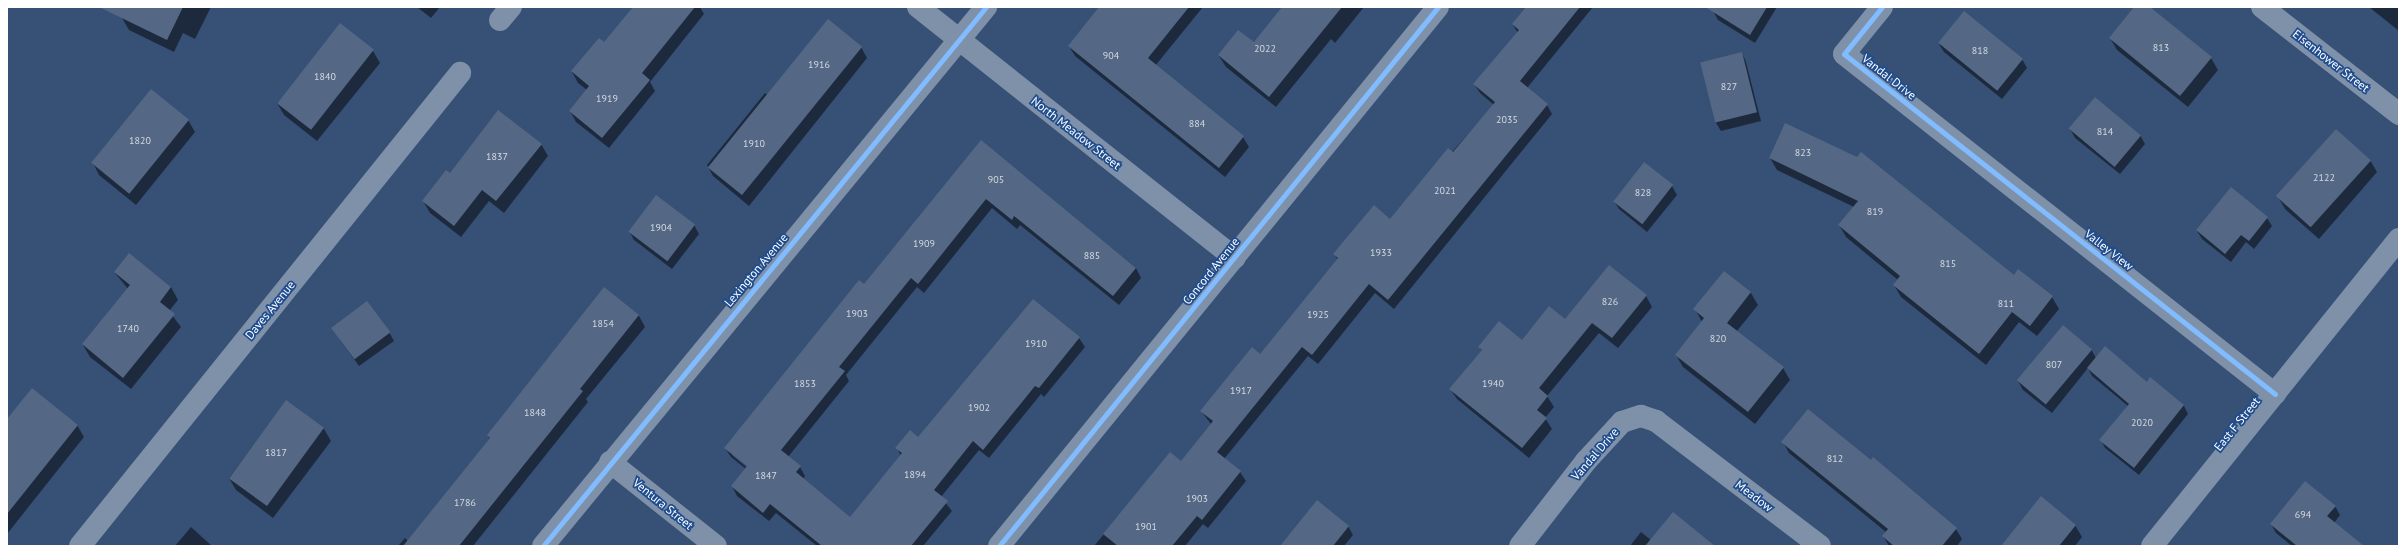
<!DOCTYPE html>
<html>
<head>
<meta charset="utf-8">
<style>
	body { margin:0 }
	#map { position:relative; width:2406px; height:553px; overflow:hidden; background:#375075; font-family:"PT Sans",sans-serif }
	div>[style] { position:absolute }
	[style*='--x'] { left:calc(var(--x)*1px); top:calc(var(--y)*1px); width:calc(var(--w)*1px); rotate:calc(var(--a)*1deg) }
	.shadow>* { inset:0; background:#0007 }
	.building>* { inset:0; background:#546885; transform-origin:0 0 }
	.minor>* { height:22px; margin:-11px; padding:0 11px; transform-origin:11px; border-radius:11px; background:#7e91a8 }
	.cycleway>* { height:5px; margin:-2.5px; padding:0 2.5px; transform-origin:2.5px; border-radius:2.5px; background:#80bcff }
	span { translate:-50% -50%; white-space:nowrap; text-align:center; line-height:1.15; -webkit-text-stroke:3.5px #1e4c8e; paint-order:stroke }
	.number-label { font-size:10px; color:#d4d9e0 }
	.number-label span { -webkit-text-stroke-width:0 }
	.street-label { font-size:12px; color:#fff }
	.frame { position:absolute; inset:0; border:8px solid #fff; pointer-events:none }
</style>
</head>
<body>
<div id="map">
	<div class="shadow">
		<div style="clip-path:polygon(128px 7px,211px 7px,195px 39px,183px 33px,174px 52px,129px 30px,122px 18px)"></div>
		<div style="clip-path:polygon(417px 7px,440px 7px,431px 18px)"></div>
		<div style="clip-path:polygon(634px 7px,700px 7px,704px 14px,650px 82px,655px 91px,609px 148px,576px 122px,570px 111px,587px 90px,578px 83px,572px 72px,604px 44px)"></div>
		<div style="clip-path:polygon(1101px 7px,1203px 7px,1155px 66px,1243px 137px,1249px 147px,1225px 177px,1075px 56px,1069px 46px)"></div>
		<div style="clip-path:polygon(1284px 7px,1364px 7px,1335px 43px,1331px 39px,1276px 107px,1226px 67px,1219px 56px,1254px 44px)"></div>
		<div style="clip-path:polygon(1527px 7px,1593px 7px,1527px 88px,1547px 105px,1552px 114px,1394px 309px,1375px 293px,1318px 364px,1308px 356px,1224px 459px,1240px 472px,1246px 481px,1208px 528px,1203px 524px,1185px 546px,1094px 546px,1171px 454px,1181px 462px,1211px 424px,1201px 411px,1260px 355px,1338px 260px,1334px 254px,1391px 220px,1494px 105px,1480px 93px,1474px 84px,1518px 33px,1513px 25px)"></div>
		<div style="clip-path:polygon(1715px 7px,1777px 7px,1755px 43px,1718px 20px,1713px 11px)"></div>
		<div style="clip-path:polygon(2136px 7px,2148px 7px,2211px 58px,2218px 70px,2188px 107px,2117px 50px,2110px 38px)"></div>
		<div style="clip-path:polygon(2369px 7px,2399px 7px,2399px 31px)"></div>
		<div style="clip-path:polygon(1939px 44px,2022px 59px,2027px 68px,2002px 99px,1944px 52px)"></div>
		<div style="clip-path:polygon(861px 47px,867px 58px,749px 206px,713px 176px,707px 165px,765px 93px,768px 95px)"></div>
		<div style="clip-path:polygon(373px 51px,380px 63px,317px 141px,284px 115px,277px 103px)"></div>
		<div style="clip-path:polygon(1742px 53px,1746px 62px,1761px 121px,1721px 131px,1716px 123px)"></div>
		<div style="clip-path:polygon(188px 120px,195px 132px,136px 205px,99px 175px,93px 163px)"></div>
		<div style="clip-path:polygon(2070px 129px,2140px 135px,2145px 144px,2120px 174px,2075px 138px)"></div>
		<div style="clip-path:polygon(evenodd,981px 142px,1136px 268px,1141px 278px,1119px 305px,1020px 225px,1017px 229px,992px 208px,924px 293px,917px 287px,846px 375px,849px 381px,788px 457px,800px 467px,805px 476px,803px 479px,850px 518px,901px 456px,897px 448px,919px 438px,1079px 338px,1085px 347px,1044px 397px,1041px 394px,989px 458px,979px 450px,941px 497px,952px 511px,923px 546px,817px 546px,776px 513px,769px 521px,737px 496px,732px 486px,746px 469px,731px 457px,725px 448px,864px 285px,981px 142px,732px 453px,751px 469px,750px 470px,732px 455px,732px 453px)"></div>
		<div style="clip-path:polygon(541px 144px,548px 156px,504px 213px,489px 201px,461px 237px,430px 213px,423px 201px,450px 174px)"></div>
		<div style="clip-path:polygon(1770px 158px,1857px 158px,2014px 276px,2052px 297px,2059px 309px,2037px 336px,2019px 322px,1986px 365px,1901px 297px,1894px 285px,1898px 280px,1846px 237px,1839px 225px,1854px 207px,1777px 170px)"></div>
		<div style="clip-path:polygon(2370px 160px,2377px 172px,2319px 239px,2285px 209px,2278px 197px)"></div>
		<div style="clip-path:polygon(1644px 163px,1672px 186px,1677px 195px,1647px 232px,1619px 209px,1614px 201px)"></div>
		<div style="clip-path:polygon(2267px 218px,2272px 226px,2254px 249px,2246px 242px,2231px 262px,2202px 239px,2197px 231px)"></div>
		<div style="clip-path:polygon(694px 225px,699px 234px,672px 269px,634px 240px,629px 231px)"></div>
		<div style="clip-path:polygon(129px 254px,171px 287px,178px 300px,169px 311px,181px 327px,131px 389px,90px 357px,83px 345px,128px 289px,115px 273px)"></div>
		<div style="clip-path:polygon(1724px 272px,1751px 293px,1758px 305px,1737px 331px,1783px 368px,1790px 380px,1755px 424px,1683px 367px,1676px 355px,1702px 322px,1695px 309px)"></div>
		<div style="clip-path:polygon(604px 288px,639px 316px,645px 327px,586px 399px,588px 402px,473px 546px,398px 546px,405px 538px,408px 541px,490px 440px,488px 435px)"></div>
		<div style="clip-path:polygon(1646px 296px,1652px 307px,1618px 348px,1599px 333px,1547px 396px,1554px 407px,1545px 418px,1552px 429px,1529px 458px,1457px 399px,1450px 389px,1482px 351px,1479px 347px,1522px 342px,1565px 320px)"></div>
		<div style="clip-path:polygon(389px 332px,394px 341px,359px 366px,338px 337px)"></div>
		<div style="clip-path:polygon(2091px 349px,2096px 358px,2147px 383px,2150px 379px,2184px 406px,2188px 414px,2139px 475px,2105px 448px,2101px 440px,2128px 406px,2092px 376px,2088px 368px,2052px 413px,2023px 390px,2018px 381px)"></div>
		<div style="clip-path:polygon(286px 401px,324px 429px,331px 441px,273px 518px,236px 490px,229px 478px)"></div>
		<div style="clip-path:polygon(7px 420px,77px 425px,84px 437px,7px 534px)"></div>
		<div style="clip-path:polygon(1783px 442px,1956px 529px,1962px 539px,1957px 546px,1889px 546px,1883px 536px,1886px 532px,1789px 453px)"></div>
		<div style="clip-path:polygon(2335px 506px,2340px 515px,2334px 523px,2363px 546px,2292px 546px,2276px 533px,2271px 524px)"></div>
		<div style="clip-path:polygon(2075px 525px,2082px 537px,2075px 546px,2002px 546px)"></div>
		<div style="clip-path:polygon(1348px 526px,1353px 535px,1344px 546px,1281px 546px)"></div>
		<div style="clip-path:polygon(191px 527px,212px 546px,175px 546px)"></div>
		<div style="clip-path:polygon(1641px 532px,1651px 540px,1713px 546px,1630px 546px)"></div>
	</div>
	<div class="building">
		<div style="clip-path:polygon(99px 7px,183px 7px,167px 40px)"></div>
		<div style="clip-path:polygon(633px 7px,695px 7px,642px 73px,650px 80px,602px 138px,569px 111px,589px 86px,571px 71px,599px 38px,604px 42px)"></div>
		<div style="clip-path:polygon(1099px 7px,1189px 7px,1148px 58px,1244px 136px,1219px 168px,1068px 46px)"></div>
		<div style="clip-path:polygon(1282px 7px,1342px 7px,1269px 97px,1218px 55px,1238px 30px,1254px 42px)"></div>
		<div style="clip-path:polygon(1526px 7px,1580px 7px,1520px 81px,1548px 104px,1388px 300px,1369px 284px,1312px 355px,1302px 347px,1217px 452px,1241px 471px,1202px 520px,1197px 516px,1172px 546px,1118px 546px,1103px 534px,1170px 452px,1181px 461px,1213px 421px,1200px 411px,1252px 347px,1260px 354px,1338px 258px,1333px 254px,1374px 205px,1390px 219px,1448px 148px,1453px 152px,1495px 102px,1473px 84px,1519px 30px,1512px 24px)"></div>
		<div style="clip-path:polygon(1705px 7px,1767px 7px,1750px 35px)"></div>
		<div style="clip-path:polygon(2134px 7px,2150px 7px,2212px 57px,2180px 96px,2109px 38px)"></div>
		<div style="left:1964px;top:11px;width:76px;height:41px;rotate:39deg"></div>
		<div style="left:828px;top:19px;width:44px;height:191px;rotate:39deg"></div>
		<div style="left:340px;top:23px;width:43px;height:102px;rotate:38deg"></div>
		<div style="left:1742px;top:52px;width:62px;height:43px;rotate:76deg"></div>
		<div style="left:151px;top:89px;width:49px;height:95px;rotate:39deg"></div>
		<div style="left:2095px;top:97px;width:60px;height:41px;rotate:40deg"></div>
		<div style="clip-path:polygon(498px 110px,542px 144px,496px 201px,482px 190px,454px 226px,422px 201px,446px 170px,450px 173px)"></div>
		<div style="clip-path:polygon(1785px 123px,1857px 157px,1861px 152px,2014px 275px,2018px 269px,2053px 296px,2030px 326px,2012px 312px,1979px 354px,1893px 285px,1900px 276px,1838px 225px,1858px 201px,1769px 158px)"></div>
		<div style="left:2336px;top:129px;width:47px;height:90px;rotate:42deg"></div>
		<div style="clip-path:polygon(981px 140px,1136px 268px,1113px 296px,1014px 216px,1012px 220px,986px 199px,918px 284px,911px 278px,839px 367px,845px 371px,781px 450px,801px 466px,796px 472px,850px 517px,902px 453px,895px 448px,910px 430px,918px 437px,1033px 299px,1080px 337px,1039px 388px,1035px 386px,983px 450px,973px 441px,934px 490px,948px 501px,911px 546px,822px 546px,770px 504px,763px 513px,731px 486px,747px 466px,724px 448px,859px 280px,864px 284px)"></div>
		<div style="left:1644px;top:162px;width:37px;height:50px;rotate:38deg"></div>
		<div style="clip-path:polygon(2231px 187px,2268px 217px,2249px 241px,2241px 235px,2225px 254px,2196px 230px)"></div>
		<div style="left:656px;top:195px;width:49px;height:46px;rotate:37deg"></div>
		<div style="clip-path:polygon(129px 253px,171px 287px,160px 302px,175px 314px,123px 378px,82px 344px,130px 285px,114px 272px)"></div>
		<div style="clip-path:polygon(1609px 265px,1647px 295px,1612px 338px,1592px 323px,1539px 388px,1548px 396px,1537px 410px,1547px 418px,1522px 448px,1449px 389px,1482px 350px,1478px 347px,1499px 321px,1522px 340px,1549px 306px,1565px 319px)"></div>
		<div style="clip-path:polygon(1724px 271px,1751px 292px,1727px 323px,1784px 367px,1748px 412px,1675px 355px,1704px 318px,1693px 309px)"></div>
		<div style="clip-path:polygon(604px 287px,639px 315px,580px 389px,583px 391px,459px 546px,403px 546px,490px 438px,487px 435px)"></div>
		<div style="left:367px;top:301px;width:39px;height:45px;rotate:53deg"></div>
		<div style="left:2063px;top:325px;width:38px;height:72px;rotate:40deg"></div>
		<div style="clip-path:polygon(2105px 346px,2147px 382px,2150px 377px,2184px 405px,2134px 468px,2099px 440px,2129px 404px,2087px 368px)"></div>
		<div style="clip-path:polygon(32px 388px,78px 425px,7px 514px,7px 419px)"></div>
		<div style="left:286px;top:400px;width:47px;height:97px;rotate:36deg"></div>
		<div style="clip-path:polygon(1808px 409px,1871px 460px,1873px 457px,1957px 528px,1942px 546px,1894px 546px,1882px 536px,1888px 529px,1781px 442px)"></div>
		<div style="clip-path:polygon(2305px 481px,2336px 506px,2327px 516px,2364px 546px,2297px 546px,2270px 524px)"></div>
		<div style="clip-path:polygon(2041px 496px,2076px 525px,2059px 546px,2001px 546px)"></div>
		<div style="clip-path:polygon(1317px 500px,1349px 526px,1333px 546px,1280px 546px)"></div>
		<div style="clip-path:polygon(1673px 512px,1715px 546px,1645px 546px)"></div>
	</div>
	<div class="minor">
		<div style="--x:918;--y:7;--w:404;--a:38.4"></div>
		<div style="--x:1882;--y:7;--w:60;--a:129"></div>
		<div style="--x:1844;--y:54;--w:549;--a:38.27"></div>
		<div style="--x:2262;--y:7;--w:174;--a:38"></div>
		<div style="--x:500;--y:20;--w:17;--a:-50"></div>
		<div style="--x:610;--y:462;--w:135;--a:38.4"></div>
		<div style="--x:80;--y:546;--w:607;--a:-51.22"></div>
		<div style="--x:543;--y:546;--w:698;--a:-50.58"></div>
		<div style="--x:999;--y:546;--w:695;--a:-50.84"></div>
		<div style="--x:1520;--y:546;--w:108;--a:-52.2"></div>
		<div style="--x:1586;--y:461;--w:53;--a:-47.3"></div>
		<div style="--x:1622;--y:422;--w:20;--a:-18"></div>
		<div style="--x:1641;--y:416;--w:16;--a:18"></div>
		<div style="--x:1656;--y:421;--w:206;--a:37.3"></div>
		<div style="--x:2152;--y:546;--w:394;--a:-51.2"></div>
	</div>
	<div class="cycleway">
		<div style="--x:1882;--y:7;--w:60;--a:129"></div>
		<div style="--x:1844;--y:54;--w:549;--a:38.27"></div>
		<div style="--x:543;--y:546;--w:698;--a:-50.58"></div>
		<div style="--x:999;--y:546;--w:695;--a:-50.84"></div>
	</div>
	<div class="number-label">
		<span style="left:2161px;top:48px">813</span>
		<span style="left:1265px;top:49px">2022</span>
		<span style="left:1980px;top:51px">818</span>
		<span style="left:1111px;top:56px">904</span>
		<span style="left:819px;top:65px">1916</span>
		<span style="left:325px;top:77px">1840</span>
		<span style="left:1729px;top:87px">827</span>
		<span style="left:607px;top:99px">1919</span>
		<span style="left:1507px;top:120px">2035</span>
		<span style="left:1197px;top:124px">884</span>
		<span style="left:2105px;top:132px">814</span>
		<span style="left:140px;top:141px">1820</span>
		<span style="left:754px;top:144px">1910</span>
		<span style="left:1803px;top:153px">823</span>
		<span style="left:497px;top:157px">1837</span>
		<span style="left:2324px;top:178px">2122</span>
		<span style="left:996px;top:180px">905</span>
		<span style="left:1445px;top:191px">2021</span>
		<span style="left:1643px;top:193px">828</span>
		<span style="left:1875px;top:212px">819</span>
		<span style="left:661px;top:228px">1904</span>
		<span style="left:924px;top:244px">1909</span>
		<span style="left:1381px;top:253px">1933</span>
		<span style="left:1092px;top:256px">885</span>
		<span style="left:1948px;top:264px">815</span>
		<span style="left:1610px;top:302px">826</span>
		<span style="left:2006px;top:304px">811</span>
		<span style="left:857px;top:314px">1903</span>
		<span style="left:1318px;top:315px">1925</span>
		<span style="left:603px;top:324px">1854</span>
		<span style="left:128px;top:329px">1740</span>
		<span style="left:1718px;top:339px">820</span>
		<span style="left:1036px;top:344px">1910</span>
		<span style="left:2054px;top:365px">807</span>
		<span style="left:805px;top:384px">1853</span>
		<span style="left:1493px;top:384px">1940</span>
		<span style="left:1241px;top:391px">1917</span>
		<span style="left:979px;top:408px">1902</span>
		<span style="left:535px;top:413px">1848</span>
		<span style="left:2142px;top:423px">2020</span>
		<span style="left:276px;top:453px">1817</span>
		<span style="left:1835px;top:459px">812</span>
		<span style="left:915px;top:475px">1894</span>
		<span style="left:766px;top:476px">1847</span>
		<span style="left:1197px;top:499px">1903</span>
		<span style="left:465px;top:503px">1786</span>
		<span style="left:2303px;top:515px">694</span>
		<span style="left:1146px;top:527px">1901</span>
	</div>
	<div class="street-label">
		<span style="left:2331px;top:61px;rotate:38deg">Eisenhower Street</span>
		<span style="left:1889px;top:77px;rotate:38deg">Vandal Drive</span>
		<span style="left:1076px;top:133px;rotate:38deg">North Meadow Street</span>
		<span style="left:2109px;top:250px;rotate:38deg">Valley View</span>
		<span style="left:756px;top:270px;rotate:-50deg">Lexington Avenue</span>
		<span style="left:1211px;top:271px;rotate:-51deg">Concord Avenue</span>
		<span style="left:270px;top:310px;rotate:-51deg">Daves Avenue</span>
		<span style="left:2237px;top:424px;rotate:-51deg">East F Street</span>
		<span style="left:1595px;top:454px;rotate:-49deg">Vandal Drive</span>
		<span style="left:1754px;top:496px;rotate:37deg">Meadow</span>
		<span style="left:663px;top:504px;rotate:39deg">Ventura Street</span>
	</div>
	<div class="frame"></div>
</div>
</body>
</html>
